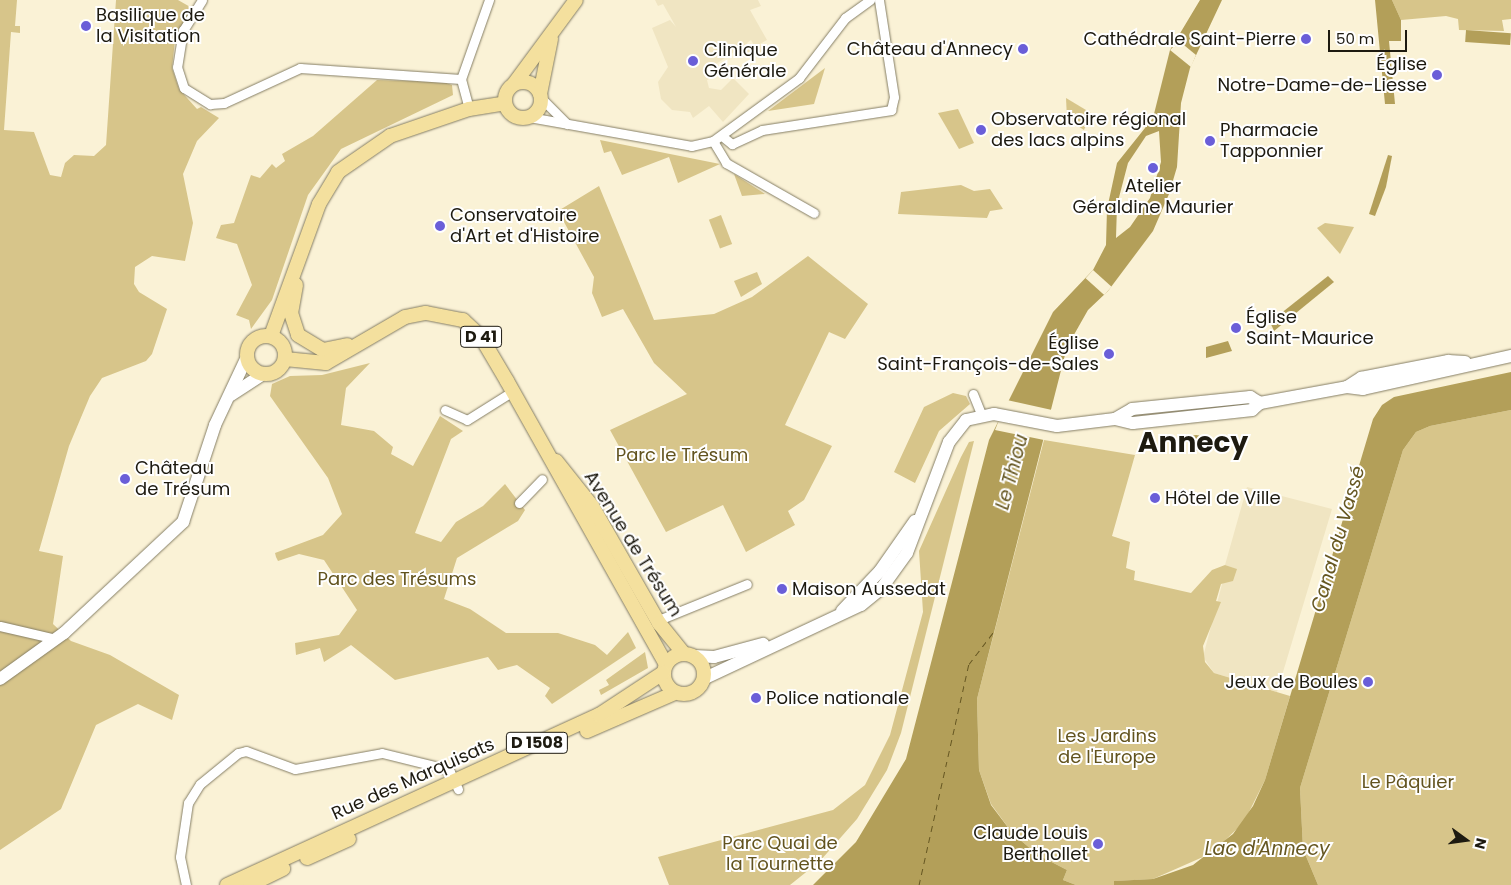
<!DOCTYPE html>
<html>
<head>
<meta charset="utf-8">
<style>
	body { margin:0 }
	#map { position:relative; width:1511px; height:885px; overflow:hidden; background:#faf2d6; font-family:Poppins,sans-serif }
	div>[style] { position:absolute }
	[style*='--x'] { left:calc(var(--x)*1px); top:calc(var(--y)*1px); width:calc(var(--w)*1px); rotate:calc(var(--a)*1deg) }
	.built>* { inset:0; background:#f0e5c2 }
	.green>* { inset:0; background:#d7c58a; transform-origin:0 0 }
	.water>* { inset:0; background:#b39f59; transform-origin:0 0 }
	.round { border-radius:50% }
	.pier>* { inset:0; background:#faf2d6; transform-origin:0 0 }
	.ferry>* { height:1px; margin-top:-0.5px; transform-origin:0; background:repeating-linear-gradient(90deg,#665722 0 6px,transparent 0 11px) }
	.roads { filter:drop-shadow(0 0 1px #857e65) drop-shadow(0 0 1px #857e65) }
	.street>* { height:9px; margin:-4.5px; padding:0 4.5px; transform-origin:4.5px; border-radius:4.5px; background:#fff }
	.secondary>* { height:12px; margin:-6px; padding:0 6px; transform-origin:6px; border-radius:6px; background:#fff }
	.primary>* { height:14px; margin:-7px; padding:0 7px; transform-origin:7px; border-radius:7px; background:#f4e09e }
	.primary>.ring { margin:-7px; padding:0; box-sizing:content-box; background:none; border:14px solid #f4e09e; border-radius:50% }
	.dots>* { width:14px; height:14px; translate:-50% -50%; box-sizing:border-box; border:2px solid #fff; border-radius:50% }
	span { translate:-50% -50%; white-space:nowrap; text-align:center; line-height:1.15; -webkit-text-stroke:4px #fff; paint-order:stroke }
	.shield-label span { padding:1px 4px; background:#fff; border:1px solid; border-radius:4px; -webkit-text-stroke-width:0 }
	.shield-label { font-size:16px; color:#1d1a10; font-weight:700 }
	.poi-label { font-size:18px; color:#1d1a10 }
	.left { translate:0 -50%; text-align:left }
	.right { translate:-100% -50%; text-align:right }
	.park-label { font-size:18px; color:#62531e }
	.street-label { font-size:18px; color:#1d1a10 }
	.water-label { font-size:19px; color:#665722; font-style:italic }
	.town-label { font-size:28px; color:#1d1a10; font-weight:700 }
	.north { position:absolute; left:1441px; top:815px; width:50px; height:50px; -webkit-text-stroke:4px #fff; paint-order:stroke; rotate:104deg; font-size:14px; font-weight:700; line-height:20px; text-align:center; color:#1d1a10 }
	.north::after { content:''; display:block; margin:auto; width:18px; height:22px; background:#1d1a10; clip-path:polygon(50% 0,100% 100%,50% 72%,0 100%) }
	.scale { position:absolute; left:1328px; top:30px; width:79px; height:22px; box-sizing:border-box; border:2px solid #1d1a10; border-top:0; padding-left:6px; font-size:15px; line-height:18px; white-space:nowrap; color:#1d1a10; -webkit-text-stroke:4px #fff; paint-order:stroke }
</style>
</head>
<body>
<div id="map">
	<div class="built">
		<div style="clip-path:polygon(655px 0,758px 0,761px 6px,750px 10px,767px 40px,760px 44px,763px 51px,758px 53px,751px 40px,747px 43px,751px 51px,746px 54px,742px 48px,734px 52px,716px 64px,717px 75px,707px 80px,709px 88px,721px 90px,733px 78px,749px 94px,723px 122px,709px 106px,693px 118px,690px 112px,672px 110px,661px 99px,658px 82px,668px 67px,652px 28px,670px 20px,676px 27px,663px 4px,658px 6px)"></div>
		<div style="clip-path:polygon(1247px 487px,1332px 509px,1277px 692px,1214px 673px,1203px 657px,1222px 584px,1236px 569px,1225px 565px)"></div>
	</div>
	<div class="green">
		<div style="clip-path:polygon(0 0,17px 0,15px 26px,20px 26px,20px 33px,11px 32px,4px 130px,34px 132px,50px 175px,61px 177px,65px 163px,74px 155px,94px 156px,106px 145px,116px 0,178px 0,192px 8px,175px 40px,172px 68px,179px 89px,197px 109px,201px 107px,219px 118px,197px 141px,183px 174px,193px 223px,185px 261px,152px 256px,135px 267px,134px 284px,139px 292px,167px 309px,152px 354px,146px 361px,102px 378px,90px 396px,69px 446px,39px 551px,63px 556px,53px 624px,71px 641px,110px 655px,179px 695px,172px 720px,138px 704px,96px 725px,61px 809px,0 850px)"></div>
		<div style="clip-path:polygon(1392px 0,1511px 0,1511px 19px,1502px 20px,1504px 31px,1459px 30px,1458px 19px,1446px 16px,1401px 20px)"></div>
		<div style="clip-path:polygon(825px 68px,814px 104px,768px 111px)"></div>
		<div style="clip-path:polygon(377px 80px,443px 82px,452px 85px,453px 95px,341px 149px,308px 195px,272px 300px,251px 329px,249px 320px,236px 315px,252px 285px,237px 244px,216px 238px,221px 225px,234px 223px,251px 175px,260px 178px,272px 164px,276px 168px,285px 161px,282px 154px,313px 136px)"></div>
		<div style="clip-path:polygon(1066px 98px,1091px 113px,1084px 130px,1067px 119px)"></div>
		<div style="clip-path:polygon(958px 109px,974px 143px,959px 149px,938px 113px)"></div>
		<div style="clip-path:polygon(600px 140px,720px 164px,678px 183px,669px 157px,622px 175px,611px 151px,604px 153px)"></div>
		<div style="clip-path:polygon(734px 174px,765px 194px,742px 196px)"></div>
		<div style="clip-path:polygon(961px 185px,974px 191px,990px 189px,1003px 209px,990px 211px,987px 218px,898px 214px,901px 192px)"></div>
		<div style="clip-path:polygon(599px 186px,654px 320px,714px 314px,752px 297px,808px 256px,868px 304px,845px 339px,829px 332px,785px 425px,832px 446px,804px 500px,788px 511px,795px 525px,746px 552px,723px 505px,666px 532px,610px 430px,687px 394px,654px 363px,623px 309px,602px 317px,592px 293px,594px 277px,558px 211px)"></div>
		<div style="left:721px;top:215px;width:31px;height:13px;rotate:69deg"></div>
		<div style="clip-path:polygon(1325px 223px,1354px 227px,1340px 254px,1317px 228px)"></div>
		<div style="clip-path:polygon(757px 272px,762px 284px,741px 297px,734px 281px)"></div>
		<div style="clip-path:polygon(370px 363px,346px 388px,341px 425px,374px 431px,393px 447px,391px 454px,413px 466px,440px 416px,463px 431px,451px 439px,415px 533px,441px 542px,456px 522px,483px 506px,505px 484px,525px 510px,518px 521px,457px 558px,444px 599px,470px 609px,506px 633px,558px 633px,595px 645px,607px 655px,628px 632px,636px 648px,552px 704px,545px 696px,550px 688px,517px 665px,498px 670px,488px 657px,395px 680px,351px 645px,324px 662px,320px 648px,296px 655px,295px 643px,339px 635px,357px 610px,324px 560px,299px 554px,278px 561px,276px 557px,275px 553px,323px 535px,342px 514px,328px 478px,270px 396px,272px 384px,290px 376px,322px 375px)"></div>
		<div style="clip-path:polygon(953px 393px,966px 396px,970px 404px,939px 431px,915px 483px,894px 472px,924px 407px)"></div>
		<div style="clip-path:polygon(1511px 410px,1511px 885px,1318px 885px,1303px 849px,1300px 788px,1403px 450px,1416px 432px,1430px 426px)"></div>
		<div style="clip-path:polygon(1044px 440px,1135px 455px,1112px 536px,1130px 542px,1126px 568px,1135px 571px,1134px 580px,1191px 593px,1212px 570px,1225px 565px,1237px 569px,1233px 581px,1221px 584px,1216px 601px,1221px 602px,1203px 646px,1205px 662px,1214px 673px,1290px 696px,1265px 780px,1244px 822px,1212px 853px,1153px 879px,1115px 881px,1114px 885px,1076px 885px,1063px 880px,1067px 870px,1038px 855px,1013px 834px,991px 804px,979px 770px,977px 699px)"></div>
		<div style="clip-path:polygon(974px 441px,901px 733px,887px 770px,857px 819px,820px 861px,790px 885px,669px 885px,658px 857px,833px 810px,865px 785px,890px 735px,923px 612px,919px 551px,961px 457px,969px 442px)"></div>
		<div style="clip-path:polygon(645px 652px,648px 668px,601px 695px,599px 690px,609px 685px,606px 680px)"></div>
	</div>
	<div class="water">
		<div style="clip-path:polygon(evenodd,1200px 0,1222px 0,1190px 68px,1181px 103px,1177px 167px,1169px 194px,1153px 231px,1108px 291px,1088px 310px,1067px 347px,977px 699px,979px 770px,991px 805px,1013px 834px,1038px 855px,1067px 870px,1063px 880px,1076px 885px,813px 885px,856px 842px,906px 759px,989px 440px,1053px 312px,1093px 270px,1106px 245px,1107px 209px,1117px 163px,1153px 118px,1170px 50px,1200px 0,1159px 131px,1161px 162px,1150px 198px,1130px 227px,1116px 238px,1117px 205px,1128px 163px,1146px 136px,1159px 131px)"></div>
		<div style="clip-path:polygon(1375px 0,1392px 0,1401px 20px,1401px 41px,1389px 41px,1395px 104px,1385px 104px)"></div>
		<div style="left:1466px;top:30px;width:45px;height:12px;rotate:4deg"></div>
		<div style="clip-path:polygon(1388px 155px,1392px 156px,1386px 187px,1375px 216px,1369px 214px)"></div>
		<div style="clip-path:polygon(1328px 276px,1334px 282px,1274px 331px,1270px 322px)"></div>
		<div style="clip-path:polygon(1228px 341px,1232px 351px,1206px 358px,1206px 347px)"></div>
		<div style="clip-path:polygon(1511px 372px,1511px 410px,1430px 426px,1416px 432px,1403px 450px,1300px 788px,1303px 849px,1318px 885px,1114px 885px,1114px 881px,1153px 879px,1193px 865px,1233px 834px,1253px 806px,1265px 780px,1373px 419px,1382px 405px,1394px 397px)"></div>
		<div class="round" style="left:1188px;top:435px;width:16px;height:16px"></div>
	</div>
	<div class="pier">
		<div style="clip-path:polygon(1179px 41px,1196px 55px,1191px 67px,1170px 50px)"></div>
		<div style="left:1093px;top:270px;width:25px;height:11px;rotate:42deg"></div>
		<div style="clip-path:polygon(1007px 400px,1052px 410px,1044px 440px,995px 430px)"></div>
	</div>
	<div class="ferry">
		<div style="--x:919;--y:885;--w:227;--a:-77.3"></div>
		<div style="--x:969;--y:664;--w:43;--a:-52.6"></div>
	</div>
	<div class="roads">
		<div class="street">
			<div style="--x:202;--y:0;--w:36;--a:122"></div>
			<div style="--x:183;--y:30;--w:37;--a:99"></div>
			<div style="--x:177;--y:67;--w:22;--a:72"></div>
			<div style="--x:184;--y:88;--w:31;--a:32"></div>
			<div style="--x:210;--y:104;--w:14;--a:-4"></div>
			<div style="--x:224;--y:103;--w:84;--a:-24.7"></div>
			<div style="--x:300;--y:68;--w:161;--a:3.9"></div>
			<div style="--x:461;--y:79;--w:31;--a:75"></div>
			<div style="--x:461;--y:79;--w:84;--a:-70.5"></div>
			<div style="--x:541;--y:98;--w:37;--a:45"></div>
			<div style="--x:529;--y:117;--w:165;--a:10.1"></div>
			<div style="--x:691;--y:146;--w:23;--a:-13"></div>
			<div style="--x:713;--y:141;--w:107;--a:-36.2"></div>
			<div style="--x:799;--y:78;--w:76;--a:-52.5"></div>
			<div style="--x:845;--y:18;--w:31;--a:-36"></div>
			<div style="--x:722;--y:136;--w:13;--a:39"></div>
			<div style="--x:732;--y:144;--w:33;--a:-25"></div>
			<div style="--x:762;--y:130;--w:131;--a:-8.8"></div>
			<div style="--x:891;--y:110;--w:13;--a:-77"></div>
			<div style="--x:894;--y:97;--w:98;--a:-98.8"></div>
			<div style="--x:713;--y:141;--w:26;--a:59"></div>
			<div style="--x:726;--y:163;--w:101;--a:29.6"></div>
			<div style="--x:973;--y:394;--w:22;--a:68"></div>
			<div style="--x:445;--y:410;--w:24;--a:24"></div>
			<div style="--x:467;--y:420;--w:54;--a:-32.2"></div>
			<div style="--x:519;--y:503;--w:33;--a:-46"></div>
			<div style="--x:656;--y:621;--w:98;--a:-22.1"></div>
			<div style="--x:0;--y:626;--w:57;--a:13.1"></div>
			<div style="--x:186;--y:885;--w:29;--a:-102"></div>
			<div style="--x:180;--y:857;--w:55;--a:-81.6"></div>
			<div style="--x:188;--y:803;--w:22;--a:-58"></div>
			<div style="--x:200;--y:784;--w:49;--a:-39.2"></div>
			<div style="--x:238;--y:753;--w:8;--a:-14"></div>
			<div style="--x:246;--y:751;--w:52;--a:20.2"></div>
			<div style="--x:295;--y:769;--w:88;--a:-10.4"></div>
			<div style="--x:382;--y:753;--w:59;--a:13.8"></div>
			<div style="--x:439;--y:767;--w:12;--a:24"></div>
			<div style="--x:450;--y:772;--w:19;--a:65"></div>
		</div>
		<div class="secondary">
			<div style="--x:1347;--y:387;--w:17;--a:-33"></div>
			<div style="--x:1361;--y:378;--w:89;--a:-11.1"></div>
			<div style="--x:1448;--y:361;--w:17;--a:3"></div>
			<div style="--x:231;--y:395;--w:38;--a:-33"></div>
			<div style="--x:1115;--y:419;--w:18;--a:13"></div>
			<div style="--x:1133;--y:423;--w:120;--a:-6.2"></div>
			<div style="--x:1252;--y:410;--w:11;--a:-41"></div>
			<div style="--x:1260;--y:403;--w:88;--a:-10.4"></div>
			<div style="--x:1347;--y:387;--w:16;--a:7"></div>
			<div style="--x:1363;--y:389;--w:152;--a:-12.6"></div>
			<div style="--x:842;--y:611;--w:55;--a:-46.5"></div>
			<div style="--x:880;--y:571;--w:61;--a:-55"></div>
			<div style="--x:694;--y:656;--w:20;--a:3"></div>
			<div style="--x:714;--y:657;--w:51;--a:-14.9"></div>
			<div style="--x:0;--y:679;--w:79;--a:-35.7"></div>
			<div style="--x:64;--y:633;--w:163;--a:-43"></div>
			<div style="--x:183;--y:522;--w:102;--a:-71.7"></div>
			<div style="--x:215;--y:425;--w:75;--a:-64.8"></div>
			<div style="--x:703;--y:679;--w:174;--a:-25.1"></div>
			<div style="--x:861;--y:605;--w:26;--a:-39"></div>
			<div style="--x:881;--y:589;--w:44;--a:-54.2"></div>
			<div style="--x:907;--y:553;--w:119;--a:-69.3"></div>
			<div style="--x:949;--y:442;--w:28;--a:-52"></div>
			<div style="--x:966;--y:420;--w:29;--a:-12"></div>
			<div style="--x:994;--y:414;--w:64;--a:10.8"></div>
			<div style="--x:1057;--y:426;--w:58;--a:-6.9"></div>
			<div style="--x:1115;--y:419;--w:20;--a:-30"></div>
			<div style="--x:1132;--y:409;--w:119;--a:-5.8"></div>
			<div style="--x:1250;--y:397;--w:12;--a:31"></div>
		</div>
		<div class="primary">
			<div class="ring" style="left:505px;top:82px;width:22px;height:22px"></div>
			<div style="--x:514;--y:84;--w:104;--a:-53.6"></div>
			<div style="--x:540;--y:94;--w:56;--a:-78.7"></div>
			<div style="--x:296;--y:285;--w:28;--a:100"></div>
			<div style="--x:291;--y:313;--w:23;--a:72"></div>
			<div style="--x:298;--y:335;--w:29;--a:31"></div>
			<div style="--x:323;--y:350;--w:25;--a:-11"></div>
			<div style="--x:271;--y:336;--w:140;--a:-70"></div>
			<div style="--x:319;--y:204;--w:37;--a:-59"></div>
			<div style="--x:338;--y:172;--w:63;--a:-34.7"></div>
			<div style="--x:390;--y:136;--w:83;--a:-18.9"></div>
			<div style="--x:469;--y:109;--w:36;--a:-9"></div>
			<div class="ring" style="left:247px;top:336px;width:24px;height:24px"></div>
			<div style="--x:285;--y:359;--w:41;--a:5.6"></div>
			<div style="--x:326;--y:363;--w:91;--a:-30.2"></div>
			<div style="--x:405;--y:317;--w:21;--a:-11"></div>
			<div style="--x:426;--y:313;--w:38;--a:11"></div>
			<div style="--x:463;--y:320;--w:25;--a:43"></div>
			<div style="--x:481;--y:337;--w:51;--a:59.4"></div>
			<div style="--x:507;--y:381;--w:325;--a:60.7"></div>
			<div style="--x:556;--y:461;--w:58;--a:51.3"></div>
			<div style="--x:592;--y:506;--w:135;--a:60.2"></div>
			<div style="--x:659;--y:623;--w:40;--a:51"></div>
			<div class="ring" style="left:664px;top:654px;width:26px;height:26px"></div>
			<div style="--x:587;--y:731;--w:96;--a:-23.4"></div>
			<div style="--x:307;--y:858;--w:46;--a:-24.3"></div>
			<div style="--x:227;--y:885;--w:409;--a:-24.6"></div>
			<div style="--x:599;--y:715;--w:77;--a:-33.3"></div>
			<div style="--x:250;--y:885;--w:37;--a:-26"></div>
		</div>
	</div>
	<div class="dots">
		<div style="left:86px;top:26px;background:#6a5ed8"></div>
		<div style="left:1306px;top:39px;background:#6a5ed8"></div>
		<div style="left:1023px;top:49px;background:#6a5ed8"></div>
		<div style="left:693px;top:61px;background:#6a5ed8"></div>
		<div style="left:1437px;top:75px;background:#6a5ed8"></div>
		<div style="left:981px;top:130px;background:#6a5ed8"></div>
		<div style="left:1210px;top:141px;background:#6a5ed8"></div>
		<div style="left:1153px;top:168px;background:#6a5ed8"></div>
		<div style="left:440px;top:226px;background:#6a5ed8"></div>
		<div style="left:1236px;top:328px;background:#6a5ed8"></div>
		<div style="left:1109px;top:354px;background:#6a5ed8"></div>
		<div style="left:125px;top:479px;background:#6a5ed8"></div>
		<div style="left:1155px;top:498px;background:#6a5ed8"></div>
		<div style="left:782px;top:589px;background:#6a5ed8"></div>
		<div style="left:1368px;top:682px;background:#6a5ed8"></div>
		<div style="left:756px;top:698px;background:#6a5ed8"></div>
		<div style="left:1098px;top:844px;background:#6a5ed8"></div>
	</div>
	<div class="shield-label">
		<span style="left:481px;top:337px">D 41</span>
		<span style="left:537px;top:743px">D 1508</span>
	</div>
	<div class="poi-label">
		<span class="left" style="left:96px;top:26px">Basilique de<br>la Visitation</span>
		<span class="right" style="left:1296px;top:39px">Cathédrale Saint-Pierre</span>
		<span class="right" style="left:1013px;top:49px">Château d'Annecy</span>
		<span class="left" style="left:704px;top:61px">Clinique<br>Générale</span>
		<span class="right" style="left:1427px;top:75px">Église<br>Notre-Dame-de-Liesse</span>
		<span class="left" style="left:991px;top:130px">Observatoire régional<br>des lacs alpins</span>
		<span class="left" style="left:1220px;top:141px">Pharmacie<br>Tapponnier</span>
		<span style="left:1153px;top:197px">Atelier<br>Géraldine Maurier</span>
		<span class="left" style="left:450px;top:226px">Conservatoire<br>d'Art et d'Histoire</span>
		<span class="left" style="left:1246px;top:328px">Église<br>Saint-Maurice</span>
		<span class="right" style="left:1099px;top:354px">Église<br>Saint-François-de-Sales</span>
		<span class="left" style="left:135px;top:479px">Château<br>de Trésum</span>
		<span class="left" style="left:1165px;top:498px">Hôtel de Ville</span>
		<span class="left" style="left:792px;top:589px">Maison Aussedat</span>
		<span class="right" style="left:1358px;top:682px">Jeux de Boules</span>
		<span class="left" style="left:766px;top:698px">Police nationale</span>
		<span class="right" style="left:1088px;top:844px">Claude Louis<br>Berthollet</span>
	</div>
	<div class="park-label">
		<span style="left:682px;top:455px">Parc le Trésum</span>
		<span style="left:397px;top:579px">Parc des Trésums</span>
		<span style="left:1107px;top:747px">Les Jardins<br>de l'Europe</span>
		<span style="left:1408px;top:782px">Le Pâquier</span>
		<span style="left:780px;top:854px">Parc Quai de<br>la Tournette</span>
	</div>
	<div class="street-label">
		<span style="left:633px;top:544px;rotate:58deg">Avenue de Trésum</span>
		<span style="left:413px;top:779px;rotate:-24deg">Rue des Marquisats</span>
	</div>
	<div class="water-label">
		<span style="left:1012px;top:472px;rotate:-75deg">Le Thiou</span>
		<span style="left:1338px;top:539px;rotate:-74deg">Canal du Vassé</span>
		<span style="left:1267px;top:849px">Lac d'Annecy</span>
	</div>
	<div class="town-label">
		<span style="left:1193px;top:443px">Annecy</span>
	</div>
	<div class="north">N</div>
	<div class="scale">50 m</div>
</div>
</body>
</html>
